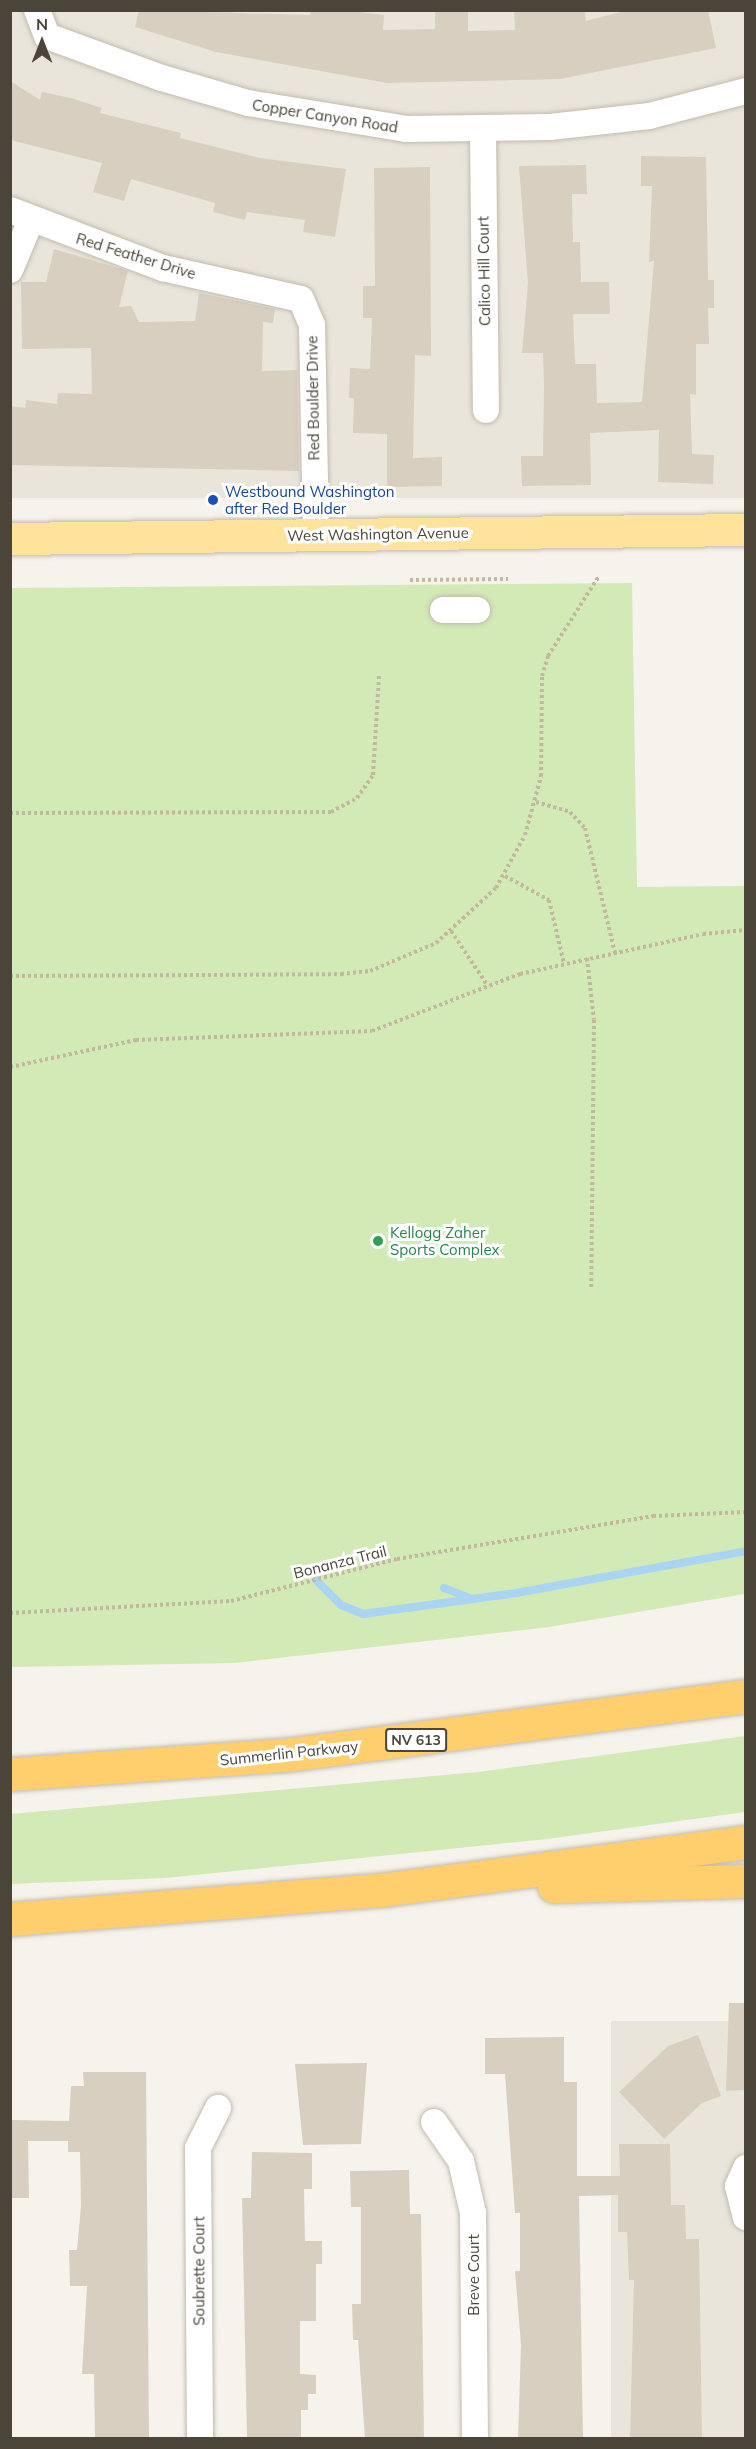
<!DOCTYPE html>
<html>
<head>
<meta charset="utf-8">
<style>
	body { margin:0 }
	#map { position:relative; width:756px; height:2449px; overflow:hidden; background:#f6f3ec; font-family:Mulish,sans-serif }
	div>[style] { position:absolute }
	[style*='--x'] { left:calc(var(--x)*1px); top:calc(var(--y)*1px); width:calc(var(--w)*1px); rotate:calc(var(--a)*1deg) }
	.residential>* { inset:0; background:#eae5da; transform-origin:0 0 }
	.green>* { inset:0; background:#d2eab5 }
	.stream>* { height:8px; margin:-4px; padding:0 4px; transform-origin:4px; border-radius:4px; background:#a9d4f2 }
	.building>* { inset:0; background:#d8cfc1 }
	.path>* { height:4px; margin-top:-2px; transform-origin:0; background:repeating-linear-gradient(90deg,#c4b79f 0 3px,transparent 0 6px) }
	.roads { filter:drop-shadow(0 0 2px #c2bbae) drop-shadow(0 0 2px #c2bbae) }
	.minor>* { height:26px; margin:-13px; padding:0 13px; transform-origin:13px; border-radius:13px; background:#fff }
	.major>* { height:32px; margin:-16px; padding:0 16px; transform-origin:16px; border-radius:16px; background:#ffe39c }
	.highway>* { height:33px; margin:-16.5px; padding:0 16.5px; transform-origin:16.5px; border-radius:16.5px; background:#ffcf6e }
	.dots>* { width:16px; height:16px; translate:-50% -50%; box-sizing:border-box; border:3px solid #fff; border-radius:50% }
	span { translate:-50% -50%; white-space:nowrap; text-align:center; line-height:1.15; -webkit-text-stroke:6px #fff; paint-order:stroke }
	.shield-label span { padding:2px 4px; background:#fff; border:2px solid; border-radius:4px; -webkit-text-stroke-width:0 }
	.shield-label { font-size:14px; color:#4b4439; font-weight:700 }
	.street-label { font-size:15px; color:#4b4439 }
	.transit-label { font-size:15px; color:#164399 }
	.left { translate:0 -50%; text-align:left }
	.leisure-label { font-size:15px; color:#27864d }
	.frame { position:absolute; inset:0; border:12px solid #4b4439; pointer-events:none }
	.north { position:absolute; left:12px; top:12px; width:60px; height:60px; -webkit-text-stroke:4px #fff; paint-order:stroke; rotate:0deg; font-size:16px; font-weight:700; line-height:24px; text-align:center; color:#4b4439 }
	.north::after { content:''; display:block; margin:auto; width:21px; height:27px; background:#4b4439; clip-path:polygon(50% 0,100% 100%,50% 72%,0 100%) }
</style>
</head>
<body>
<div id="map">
	<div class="residential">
		<div style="left:10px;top:11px;width:735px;height:487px"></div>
		<div style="left:745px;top:2021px;width:417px;height:134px;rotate:90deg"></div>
	</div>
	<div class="green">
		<div style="clip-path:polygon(632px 583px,637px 887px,745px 886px,745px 1594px,549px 1627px,235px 1663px,11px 1667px,11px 588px)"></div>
		<div style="clip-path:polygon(745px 1736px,745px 1812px,547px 1839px,166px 1878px,11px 1884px,11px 1814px,478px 1772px)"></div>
	</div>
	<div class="stream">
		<div style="--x:316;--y:1580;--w:35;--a:45"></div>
		<div style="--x:341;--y:1605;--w:24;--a:22"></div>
		<div style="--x:363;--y:1614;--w:154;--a:-7.8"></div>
		<div style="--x:516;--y:1593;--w:234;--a:-10.3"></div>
		<div style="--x:444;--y:1588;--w:31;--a:21"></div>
	</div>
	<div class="building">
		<div style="clip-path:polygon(139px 10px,310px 15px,311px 10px,343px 10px,384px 15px,383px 30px,435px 29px,435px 10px,468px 10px,468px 31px,515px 30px,514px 10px,585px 10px,586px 21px,625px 11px,708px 10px,716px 48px,560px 79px,387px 83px,216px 52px,135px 27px)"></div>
		<div style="clip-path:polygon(10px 81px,40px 100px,42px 92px,71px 98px,102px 108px,100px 113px,181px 133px,180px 138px,260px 158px,346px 169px,335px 237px,303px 232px,305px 220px,247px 212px,245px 220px,213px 212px,215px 203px,131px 179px,124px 201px,93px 192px,102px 163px,10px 140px)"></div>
		<div style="clip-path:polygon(641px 156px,706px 157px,708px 280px,714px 280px,714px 308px,708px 308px,709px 344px,696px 344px,696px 395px,690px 394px,692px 454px,714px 455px,713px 484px,658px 482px,659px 430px,590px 433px,591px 485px,522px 486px,521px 456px,543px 456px,544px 384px,543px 353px,522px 353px,528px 283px,519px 166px,586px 165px,587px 194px,572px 194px,573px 242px,580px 242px,581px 282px,609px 282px,610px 314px,573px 314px,575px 364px,596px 364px,597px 403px,642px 402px,654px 261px,649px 262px,652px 186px,641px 186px)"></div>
		<div style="clip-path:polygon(430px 167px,431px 356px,415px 355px,413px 458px,442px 457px,442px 486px,387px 487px,387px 434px,353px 433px,354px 398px,349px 398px,350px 368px,370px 369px,372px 318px,363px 318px,363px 286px,375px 286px,374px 168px)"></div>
		<div style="clip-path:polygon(54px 249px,128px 271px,119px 307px,131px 306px,139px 322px,195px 321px,199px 293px,275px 309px,273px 323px,263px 322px,262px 371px,297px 370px,299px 471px,10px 465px,10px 406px,25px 408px,26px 400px,57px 404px,58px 393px,92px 394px,91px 348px,22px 349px,21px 282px,46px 282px)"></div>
		<div style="clip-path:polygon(729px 2003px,746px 2003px,746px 2090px,726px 2091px)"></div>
		<div style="clip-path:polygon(698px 2035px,721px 2096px,702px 2103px,664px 2139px,619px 2092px,668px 2046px)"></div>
		<div style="clip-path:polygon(564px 2037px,564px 2082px,577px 2082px,577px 2176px,620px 2176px,619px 2144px,670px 2144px,671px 2205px,685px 2205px,686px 2239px,699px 2239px,702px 2439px,630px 2439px,634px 2280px,629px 2280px,627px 2232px,618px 2232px,618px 2195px,579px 2196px,583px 2439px,518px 2439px,521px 2345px,515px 2271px,520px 2271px,520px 2213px,515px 2213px,505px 2074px,485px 2074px,485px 2038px)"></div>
		<div style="clip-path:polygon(367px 2063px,361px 2144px,303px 2145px,295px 2064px)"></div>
		<div style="clip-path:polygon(83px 2072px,146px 2072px,149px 2439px,95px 2439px,94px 2374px,82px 2374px,87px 2286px,70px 2286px,69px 2250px,77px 2250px,81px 2206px,80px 2152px,68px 2152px,68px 2141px,28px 2141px,29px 2198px,10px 2198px,10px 2120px,69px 2121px,71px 2086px,84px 2086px)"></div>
		<div style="clip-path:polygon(252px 2152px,312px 2153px,312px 2189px,304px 2189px,305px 2241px,322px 2241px,322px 2264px,316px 2264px,316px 2321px,300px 2321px,300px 2374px,316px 2375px,316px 2394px,308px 2394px,308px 2410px,301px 2410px,301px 2439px,247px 2439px,242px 2198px,251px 2198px)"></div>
		<div style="clip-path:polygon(409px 2170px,410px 2214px,421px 2214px,424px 2439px,365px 2439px,358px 2340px,353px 2340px,352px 2304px,361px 2304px,361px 2207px,351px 2207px,350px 2171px)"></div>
	</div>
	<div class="path">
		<div style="--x:410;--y:580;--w:98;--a:-0.6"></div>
		<div style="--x:536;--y:802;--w:35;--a:16"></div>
		<div style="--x:570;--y:812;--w:22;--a:47"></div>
		<div style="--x:585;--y:828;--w:129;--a:76.5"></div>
		<div style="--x:10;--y:813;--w:321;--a:-0.2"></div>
		<div style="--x:331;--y:812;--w:30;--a:-28"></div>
		<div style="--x:357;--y:798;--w:28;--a:-55"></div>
		<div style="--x:373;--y:775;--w:99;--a:-86.5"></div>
		<div style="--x:505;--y:876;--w:50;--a:28.6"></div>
		<div style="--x:549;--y:900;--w:66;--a:76.8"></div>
		<div style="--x:451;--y:931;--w:66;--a:56.1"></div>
		<div style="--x:587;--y:958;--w:62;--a:83.6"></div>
		<div style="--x:594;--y:1020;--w:267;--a:90.6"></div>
		<div style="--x:10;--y:976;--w:331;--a:-0.3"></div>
		<div style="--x:341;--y:974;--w:29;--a:-6"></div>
		<div style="--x:370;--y:971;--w:72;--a:-23"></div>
		<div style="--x:436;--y:943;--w:81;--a:-42.5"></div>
		<div style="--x:496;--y:888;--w:60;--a:-61.3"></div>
		<div style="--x:525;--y:835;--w:61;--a:-74.8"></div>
		<div style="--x:541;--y:776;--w:100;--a:-89.4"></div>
		<div style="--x:542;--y:676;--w:21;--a:-73"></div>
		<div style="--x:548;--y:656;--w:95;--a:-57.5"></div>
		<div style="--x:10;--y:1067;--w:129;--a:-12.1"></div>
		<div style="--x:136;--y:1040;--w:236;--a:-2.2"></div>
		<div style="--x:372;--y:1031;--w:159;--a:-21.1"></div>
		<div style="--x:520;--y:974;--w:187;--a:-12.3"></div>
		<div style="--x:703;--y:934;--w:43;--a:-5.3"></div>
		<div style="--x:10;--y:1613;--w:221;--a:-3.1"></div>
		<div style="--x:231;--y:1601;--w:171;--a:-14.2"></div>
		<div style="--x:397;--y:1559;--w:260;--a:-9.5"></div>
		<div style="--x:653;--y:1516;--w:93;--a:-2.5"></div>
	</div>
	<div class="roads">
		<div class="minor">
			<div style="--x:37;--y:10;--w:28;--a:69"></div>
			<div style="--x:47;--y:36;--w:122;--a:20.1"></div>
			<div style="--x:162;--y:78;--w:90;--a:16.2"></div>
			<div style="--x:248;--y:103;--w:160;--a:9.3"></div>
			<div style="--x:406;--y:129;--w:144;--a:-0.8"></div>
			<div style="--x:550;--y:127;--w:100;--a:-6.3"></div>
			<div style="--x:649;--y:116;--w:100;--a:-14.5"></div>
			<div style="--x:483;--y:131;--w:279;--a:89.4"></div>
			<div style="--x:10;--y:210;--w:164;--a:20.8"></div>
			<div style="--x:163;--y:268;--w:141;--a:12.7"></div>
			<div style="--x:301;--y:299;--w:28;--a:67"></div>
			<div style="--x:312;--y:325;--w:210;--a:88.9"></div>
			<div style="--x:10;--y:270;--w:54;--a:-67.2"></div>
			<div style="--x:443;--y:610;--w:34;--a:0"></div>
			<div style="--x:434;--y:2122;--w:47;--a:55.3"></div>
			<div style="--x:461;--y:2161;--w:53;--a:77"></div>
			<div style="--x:473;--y:2213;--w:225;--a:89.5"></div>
			<div style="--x:746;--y:2168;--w:20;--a:114"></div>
			<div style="--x:738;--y:2186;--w:32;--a:76"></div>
			<div style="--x:200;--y:2438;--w:290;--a:-90.4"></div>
			<div style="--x:198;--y:2148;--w:45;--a:-63.4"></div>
		</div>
		<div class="major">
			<div style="--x:10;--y:539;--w:736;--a:-0.7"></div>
		</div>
		<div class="highway">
			<div style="--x:10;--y:1774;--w:276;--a:-4"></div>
			<div style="--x:285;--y:1755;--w:465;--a:-7.3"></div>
			<div style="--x:554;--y:1886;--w:192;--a:-1.5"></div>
			<div style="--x:10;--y:1919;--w:372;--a:-4.5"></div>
			<div style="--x:381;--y:1890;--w:368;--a:-7.5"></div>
		</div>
	</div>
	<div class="dots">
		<div style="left:213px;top:500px;background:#1a4fb4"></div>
		<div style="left:378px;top:1241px;background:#2e9e5b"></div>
	</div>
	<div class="shield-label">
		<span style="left:416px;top:1740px">NV 613</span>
	</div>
	<div class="street-label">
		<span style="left:325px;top:116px;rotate:9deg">Copper Canyon Road</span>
		<span style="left:136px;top:256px;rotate:17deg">Red Feather Drive</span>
		<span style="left:484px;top:271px;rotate:-91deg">Calico Hill Court</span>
		<span style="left:313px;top:398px;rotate:-91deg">Red Boulder Drive</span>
		<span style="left:378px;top:534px;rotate:-1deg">West Washington Avenue</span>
		<span style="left:340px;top:1562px;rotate:-14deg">Bonanza Trail</span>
		<span style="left:289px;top:1753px;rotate:-6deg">Summerlin Parkway</span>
		<span style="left:199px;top:2271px;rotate:-90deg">Soubrette Court</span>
		<span style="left:474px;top:2275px;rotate:-90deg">Breve Court</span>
	</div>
	<div class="transit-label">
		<span class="left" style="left:225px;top:500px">Westbound Washington<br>after Red Boulder</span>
	</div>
	<div class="leisure-label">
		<span class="left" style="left:390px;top:1241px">Kellogg Zaher<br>Sports Complex</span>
	</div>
	<div class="frame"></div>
	<div class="north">N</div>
</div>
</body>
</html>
